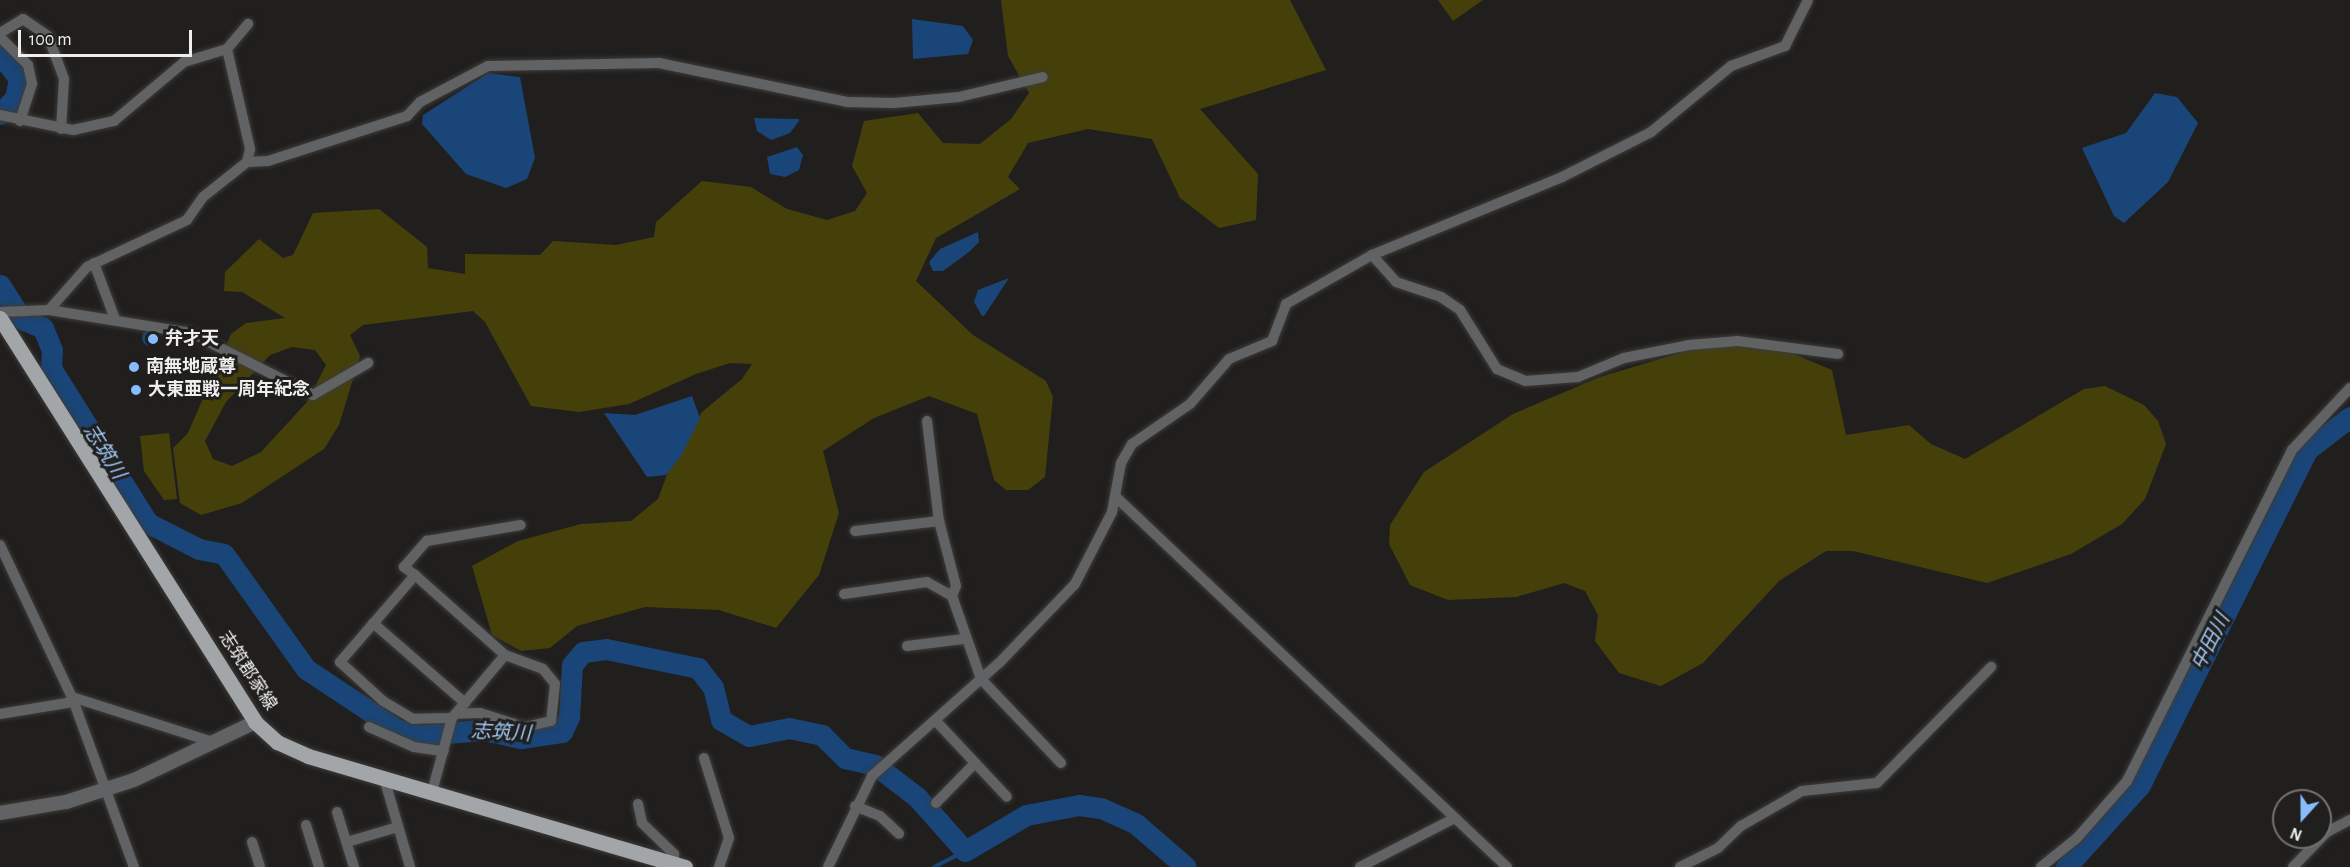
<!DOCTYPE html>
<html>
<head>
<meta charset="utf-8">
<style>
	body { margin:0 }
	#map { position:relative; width:2350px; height:867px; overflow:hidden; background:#201f1d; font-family:"Alegreya Sans","Noto Sans JP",sans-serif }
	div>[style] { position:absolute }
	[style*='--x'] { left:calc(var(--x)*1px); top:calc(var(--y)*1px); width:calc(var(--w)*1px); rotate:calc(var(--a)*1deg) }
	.green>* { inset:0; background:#45400a }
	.water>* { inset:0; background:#194579 }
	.round { border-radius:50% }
	.stream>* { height:4px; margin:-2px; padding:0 2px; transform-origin:2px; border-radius:2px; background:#194579 }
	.river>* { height:21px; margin:-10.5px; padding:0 10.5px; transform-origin:10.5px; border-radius:10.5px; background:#194579 }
	.roads { filter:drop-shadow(0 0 2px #3d3c3a) drop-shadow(0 0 2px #3d3c3a) }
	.minor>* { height:10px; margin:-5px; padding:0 5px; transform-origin:5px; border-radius:5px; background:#616263 }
	.tertiary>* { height:14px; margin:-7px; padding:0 7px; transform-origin:7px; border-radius:7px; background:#616263 }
	.primary>* { height:15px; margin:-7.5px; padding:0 7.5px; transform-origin:7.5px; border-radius:7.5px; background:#a3a6a8 }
	.dots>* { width:16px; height:16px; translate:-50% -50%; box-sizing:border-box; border:3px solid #201f1d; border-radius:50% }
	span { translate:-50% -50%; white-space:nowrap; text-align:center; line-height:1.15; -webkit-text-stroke:6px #201f1d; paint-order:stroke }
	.poi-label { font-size:18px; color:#eeeeec; font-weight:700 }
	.left { translate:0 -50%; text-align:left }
	.street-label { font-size:18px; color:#eeeeec }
	.water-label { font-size:20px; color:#9fc4f3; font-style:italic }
	.north { position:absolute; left:2272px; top:789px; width:60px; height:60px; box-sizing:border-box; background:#201f1d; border:2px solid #727270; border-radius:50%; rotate:201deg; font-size:16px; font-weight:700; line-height:24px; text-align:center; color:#eeeeec }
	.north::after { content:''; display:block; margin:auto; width:21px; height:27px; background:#87bbfc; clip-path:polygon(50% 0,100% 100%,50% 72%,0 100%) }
	.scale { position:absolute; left:18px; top:30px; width:174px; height:27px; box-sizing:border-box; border:3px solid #eeeeec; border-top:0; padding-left:8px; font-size:18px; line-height:21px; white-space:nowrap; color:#eeeeec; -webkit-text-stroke:4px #201f1d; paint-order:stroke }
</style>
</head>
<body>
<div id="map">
	<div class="green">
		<div style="clip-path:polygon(evenodd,1001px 0,1290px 0,1326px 70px,1200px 109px,1258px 174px,1256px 220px,1219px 228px,1180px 198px,1152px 139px,1088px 129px,1028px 143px,1008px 177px,1020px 189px,936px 238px,916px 281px,973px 335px,1046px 381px,1053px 397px,1045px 477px,1028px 490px,1006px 490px,994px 480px,977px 414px,929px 396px,874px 418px,823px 451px,839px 513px,819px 575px,776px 628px,719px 610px,645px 607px,577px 626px,550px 648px,521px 651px,492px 635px,472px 566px,518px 541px,581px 524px,631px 521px,658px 499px,675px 453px,702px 412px,742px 379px,752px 364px,730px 363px,696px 374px,629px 404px,579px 412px,531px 406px,485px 322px,473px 311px,363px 325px,350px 335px,360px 356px,339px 425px,324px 449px,242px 503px,201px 515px,180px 503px,173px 448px,188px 433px,231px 334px,246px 323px,285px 318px,242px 292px,224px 291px,225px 272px,259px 239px,283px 258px,293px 255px,313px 213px,379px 209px,427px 247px,428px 268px,465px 274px,465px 254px,540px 255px,553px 241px,616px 245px,654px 237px,656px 222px,702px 181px,751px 187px,787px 209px,827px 220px,855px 211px,867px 193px,852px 166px,864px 121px,918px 113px,943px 143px,980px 144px,1011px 119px,1029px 93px,1008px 56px,1001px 0,292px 347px,315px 350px,326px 365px,307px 402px,261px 452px,232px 466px,213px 459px,205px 441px,226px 402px,270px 355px,292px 347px)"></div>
		<div style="clip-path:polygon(1438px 0,1483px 0,1453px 21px)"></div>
		<div style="clip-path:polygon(1713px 343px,1789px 352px,1832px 370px,1846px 435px,1909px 425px,1931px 444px,1965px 459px,2084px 389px,2105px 386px,2144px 405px,2158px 421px,2166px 444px,2145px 499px,2122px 524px,2071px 554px,1987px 583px,1853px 551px,1826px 551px,1779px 581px,1703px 663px,1661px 686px,1619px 673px,1595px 641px,1598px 615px,1585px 591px,1564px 583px,1516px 597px,1448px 600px,1410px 585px,1389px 544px,1390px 525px,1424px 472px,1513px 414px,1600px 377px)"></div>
		<div style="clip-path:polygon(169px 433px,177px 499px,164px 500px,144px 471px,140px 436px)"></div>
	</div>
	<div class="water">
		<div style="clip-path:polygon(912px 19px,963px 26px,973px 40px,968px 54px,913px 59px)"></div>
		<div style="clip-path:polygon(488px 73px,520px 77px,535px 158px,527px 179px,506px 188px,466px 174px,422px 124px,423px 115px)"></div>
		<div style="clip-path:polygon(2155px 93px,2177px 97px,2198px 123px,2168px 182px,2124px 223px,2114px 216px,2082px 148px,2126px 133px)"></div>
		<div style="clip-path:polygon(754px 118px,799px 119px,799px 121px,790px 133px,771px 140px,757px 131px)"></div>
		<div style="clip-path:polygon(797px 147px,803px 155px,799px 170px,785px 177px,770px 174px,767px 157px)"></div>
		<div style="clip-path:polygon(978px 232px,979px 242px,969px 252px,943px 271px,933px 271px,929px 262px,940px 249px)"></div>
		<div style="clip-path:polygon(1009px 278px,984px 316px,982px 316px,974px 302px,978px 290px)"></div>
		<div class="round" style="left:142px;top:330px;width:16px;height:16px"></div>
		<div style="clip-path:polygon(692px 396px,700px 418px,681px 456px,666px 475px,647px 477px,604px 413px,635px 415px)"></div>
	</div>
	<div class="stream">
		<div style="--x:934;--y:867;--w:35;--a:-27"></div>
	</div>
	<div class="river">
		<div style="--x:0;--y:54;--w:31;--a:52"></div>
		<div style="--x:19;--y:78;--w:20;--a:101"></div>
		<div style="--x:15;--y:98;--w:22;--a:133"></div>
		<div style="--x:0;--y:285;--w:40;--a:57.1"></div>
		<div style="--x:22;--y:319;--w:23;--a:23"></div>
		<div style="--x:43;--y:328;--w:24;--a:68"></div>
		<div style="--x:52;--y:350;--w:18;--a:93"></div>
		<div style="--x:51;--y:368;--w:183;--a:58"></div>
		<div style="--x:148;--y:523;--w:57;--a:27"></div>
		<div style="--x:199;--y:549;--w:25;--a:11"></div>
		<div style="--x:224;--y:554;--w:141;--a:54.5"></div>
		<div style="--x:306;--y:669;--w:110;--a:33.5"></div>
		<div style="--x:398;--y:730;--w:25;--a:11"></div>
		<div style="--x:423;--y:735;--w:60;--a:-4.8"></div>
		<div style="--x:483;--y:730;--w:39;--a:12"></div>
		<div style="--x:521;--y:738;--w:41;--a:-8.3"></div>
		<div style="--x:562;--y:732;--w:17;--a:-65"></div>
		<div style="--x:569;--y:717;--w:52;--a:-86.7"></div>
		<div style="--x:572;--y:665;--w:17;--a:-50"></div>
		<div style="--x:583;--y:652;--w:23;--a:-7"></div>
		<div style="--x:606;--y:649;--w:94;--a:11.7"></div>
		<div style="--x:698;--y:668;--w:24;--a:52"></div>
		<div style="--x:713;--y:687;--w:34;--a:76"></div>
		<div style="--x:721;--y:720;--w:32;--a:30"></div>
		<div style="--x:749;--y:736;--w:41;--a:-11.3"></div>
		<div style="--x:789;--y:728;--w:34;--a:12"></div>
		<div style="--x:822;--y:735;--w:33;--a:45"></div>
		<div style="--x:845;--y:758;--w:31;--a:13"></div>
		<div style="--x:875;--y:765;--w:53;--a:37.3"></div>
		<div style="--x:917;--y:797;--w:72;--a:48.4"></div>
		<div style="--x:965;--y:851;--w:71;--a:-30.5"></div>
		<div style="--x:1026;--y:815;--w:54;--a:-10.7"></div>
		<div style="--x:1079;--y:805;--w:22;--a:8"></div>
		<div style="--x:1101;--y:808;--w:37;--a:24"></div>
		<div style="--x:1135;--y:823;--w:67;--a:40.8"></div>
		<div style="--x:2066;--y:867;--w:110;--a:-47.9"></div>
		<div style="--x:2140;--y:785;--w:374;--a:-63.5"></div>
		<div style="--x:2307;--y:450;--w:54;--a:-37.5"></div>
	</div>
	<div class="roads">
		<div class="minor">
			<div style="--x:0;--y:33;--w:27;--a:-31"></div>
			<div style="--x:23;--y:19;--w:30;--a:34"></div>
			<div style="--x:48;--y:36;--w:46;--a:69.6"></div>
			<div style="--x:64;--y:79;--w:50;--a:93.4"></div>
			<div style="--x:0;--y:37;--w:40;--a:45"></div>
			<div style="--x:28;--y:65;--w:19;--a:78"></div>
			<div style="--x:32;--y:84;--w:39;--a:108"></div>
			<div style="--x:227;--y:49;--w:103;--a:77"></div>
			<div style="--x:250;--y:149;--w:13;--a:103"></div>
			<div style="--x:247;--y:162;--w:56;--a:141.5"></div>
			<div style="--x:203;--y:197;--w:28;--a:125"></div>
			<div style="--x:187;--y:220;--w:110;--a:154.8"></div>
			<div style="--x:87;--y:267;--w:57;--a:131.5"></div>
			<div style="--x:49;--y:310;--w:144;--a:9.2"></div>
			<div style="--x:191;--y:333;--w:137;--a:26.9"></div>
			<div style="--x:313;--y:395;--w:64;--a:-30.2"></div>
			<div style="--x:0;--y:115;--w:75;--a:11.6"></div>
			<div style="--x:73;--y:130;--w:42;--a:-12.4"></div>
			<div style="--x:114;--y:121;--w:92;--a:-40.1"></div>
			<div style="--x:184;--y:62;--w:45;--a:-16.8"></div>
			<div style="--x:227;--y:49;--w:33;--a:-50"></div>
			<div style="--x:247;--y:162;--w:21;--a:-3"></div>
			<div style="--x:268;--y:161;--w:146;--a:-17.9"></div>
			<div style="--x:407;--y:116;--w:19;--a:-47"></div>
			<div style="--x:420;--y:102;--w:77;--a:-27.9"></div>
			<div style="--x:488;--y:66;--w:171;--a:-1"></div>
			<div style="--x:659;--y:63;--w:192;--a:11.7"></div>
			<div style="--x:847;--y:102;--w:47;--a:1.2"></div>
			<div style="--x:894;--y:103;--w:65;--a:-5.3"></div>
			<div style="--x:959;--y:97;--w:86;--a:-13.4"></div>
			<div style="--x:1372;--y:255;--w:36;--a:48"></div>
			<div style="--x:1396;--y:282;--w:47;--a:18.4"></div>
			<div style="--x:1441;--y:297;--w:23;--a:34"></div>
			<div style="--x:1460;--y:310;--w:70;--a:57.9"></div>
			<div style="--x:1497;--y:369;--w:30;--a:23"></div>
			<div style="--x:1525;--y:381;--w:53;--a:-4.3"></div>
			<div style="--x:1578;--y:377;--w:50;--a:-22.4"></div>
			<div style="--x:1624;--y:358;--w:66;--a:-11.3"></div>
			<div style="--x:1689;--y:345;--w:49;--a:-4.7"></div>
			<div style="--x:1738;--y:341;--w:101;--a:7.4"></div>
			<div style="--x:94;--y:263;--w:60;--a:69.4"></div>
			<div style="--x:0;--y:312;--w:49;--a:-2.3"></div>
			<div style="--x:927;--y:421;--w:101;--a:83.2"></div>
			<div style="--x:1117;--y:498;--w:537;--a:43.42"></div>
			<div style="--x:855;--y:531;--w:85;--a:-6.8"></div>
			<div style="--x:939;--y:521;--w:67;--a:75.3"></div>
			<div style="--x:956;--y:586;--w:11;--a:112"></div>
			<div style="--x:0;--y:545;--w:168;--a:64.7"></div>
			<div style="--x:72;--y:697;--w:181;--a:70"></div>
			<div style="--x:415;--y:575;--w:14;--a:-144"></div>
			<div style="--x:404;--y:567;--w:35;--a:-49"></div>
			<div style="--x:427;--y:541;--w:95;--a:-9.7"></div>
			<div style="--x:844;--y:594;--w:84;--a:-8.2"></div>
			<div style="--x:927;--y:582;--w:29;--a:29"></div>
			<div style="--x:952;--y:596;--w:88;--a:70.7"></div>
			<div style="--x:981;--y:679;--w:116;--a:46.4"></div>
			<div style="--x:373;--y:623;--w:122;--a:41"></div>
			<div style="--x:907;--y:646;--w:57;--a:-7"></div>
			<div style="--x:72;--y:697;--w:148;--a:17.7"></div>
			<div style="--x:0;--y:714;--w:74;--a:-9.3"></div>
			<div style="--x:452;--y:718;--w:39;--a:179"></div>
			<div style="--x:413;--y:719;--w:35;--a:-149"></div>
			<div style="--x:383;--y:701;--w:58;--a:-137.8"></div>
			<div style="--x:340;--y:662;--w:115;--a:-49.2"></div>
			<div style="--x:415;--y:575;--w:120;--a:41.6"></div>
			<div style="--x:505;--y:655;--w:40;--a:20.2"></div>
			<div style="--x:543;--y:669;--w:19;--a:51"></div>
			<div style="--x:555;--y:684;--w:37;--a:96"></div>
			<div style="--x:551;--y:721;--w:28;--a:167"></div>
			<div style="--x:524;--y:727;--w:46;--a:-162.3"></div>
			<div style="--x:480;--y:713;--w:24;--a:178"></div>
			<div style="--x:935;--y:720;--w:105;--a:46.9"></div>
			<div style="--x:369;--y:727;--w:49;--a:24"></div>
			<div style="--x:414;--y:747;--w:30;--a:8"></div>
			<div style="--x:704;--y:758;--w:84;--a:72.6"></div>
			<div style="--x:729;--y:838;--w:31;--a:109"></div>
			<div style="--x:384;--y:778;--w:93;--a:73.7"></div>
			<div style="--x:432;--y:792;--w:77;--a:-74.9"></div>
			<div style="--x:452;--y:718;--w:82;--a:-49.9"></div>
			<div style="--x:936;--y:803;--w:56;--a:-45.7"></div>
			<div style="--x:638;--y:804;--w:19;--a:78"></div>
			<div style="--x:642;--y:823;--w:45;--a:44.1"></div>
			<div style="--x:674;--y:854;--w:10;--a:90"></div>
			<div style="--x:855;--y:806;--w:27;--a:22"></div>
			<div style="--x:880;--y:816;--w:26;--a:43"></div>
			<div style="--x:337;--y:812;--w:58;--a:72.8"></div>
			<div style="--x:306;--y:825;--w:44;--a:72.8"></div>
			<div style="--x:252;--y:842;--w:26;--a:72"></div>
			<div style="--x:347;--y:842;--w:53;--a:-16.4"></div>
			<div style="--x:828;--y:867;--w:101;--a:-64.2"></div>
			<div style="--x:872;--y:776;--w:174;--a:-41.7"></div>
			<div style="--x:1002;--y:660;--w:105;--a:-46.2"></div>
			<div style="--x:1075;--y:584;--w:81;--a:-62.8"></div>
			<div style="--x:1112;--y:512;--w:50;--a:-79.6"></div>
			<div style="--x:1121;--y:463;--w:22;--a:-60"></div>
			<div style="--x:1132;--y:444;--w:70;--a:-34.6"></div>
			<div style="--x:1190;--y:404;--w:60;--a:-49.1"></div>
			<div style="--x:1229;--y:359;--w:47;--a:-22.7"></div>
			<div style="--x:1272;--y:341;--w:40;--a:-69"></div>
			<div style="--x:1286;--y:304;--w:99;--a:-29.7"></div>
			<div style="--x:1372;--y:255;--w:205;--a:-22.3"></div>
			<div style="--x:1562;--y:177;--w:100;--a:-26.8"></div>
			<div style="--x:1651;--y:132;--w:104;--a:-39.5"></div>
			<div style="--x:1731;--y:66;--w:58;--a:-20.3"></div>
			<div style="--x:1785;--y:46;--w:51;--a:-63.4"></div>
			<div style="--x:1360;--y:867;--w:107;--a:-27.3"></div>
			<div style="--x:1680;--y:867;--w:42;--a:-26.6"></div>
			<div style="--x:1718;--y:848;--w:32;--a:-44"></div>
			<div style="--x:1741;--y:826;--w:70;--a:-29.8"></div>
			<div style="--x:1802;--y:791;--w:75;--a:-6.1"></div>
			<div style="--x:1877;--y:783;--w:163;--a:-45.5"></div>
			<div style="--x:2041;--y:867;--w:46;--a:-38.9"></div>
			<div style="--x:2077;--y:838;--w:76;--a:-48.7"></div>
			<div style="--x:2127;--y:781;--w:370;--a:-63.5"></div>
			<div style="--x:2292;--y:450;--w:85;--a:-46.9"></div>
			<div style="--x:2293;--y:867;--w:49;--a:-45.8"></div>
			<div style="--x:2327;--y:832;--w:26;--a:-28"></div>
		</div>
		<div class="tertiary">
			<div style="--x:0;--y:813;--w:67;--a:-9.5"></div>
			<div style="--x:66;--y:802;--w:71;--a:-17.9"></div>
			<div style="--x:134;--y:780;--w:134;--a:-25.6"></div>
		</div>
		<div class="primary">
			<div style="--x:0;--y:318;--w:478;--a:57.7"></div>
			<div style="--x:255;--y:722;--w:30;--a:42"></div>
			<div style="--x:277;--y:742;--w:34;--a:24"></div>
			<div style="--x:308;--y:756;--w:393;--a:16.4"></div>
		</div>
	</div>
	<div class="dots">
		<div style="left:153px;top:339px;background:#87bbfc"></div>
		<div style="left:134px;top:367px;background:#87bbfc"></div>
		<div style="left:136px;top:390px;background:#87bbfc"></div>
	</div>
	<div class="poi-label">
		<span class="left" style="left:165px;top:339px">弁才天</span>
		<span class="left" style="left:146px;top:367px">南無地蔵尊</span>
		<span class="left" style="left:148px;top:390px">大東亜戦一周年紀念</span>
	</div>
	<div class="street-label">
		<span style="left:247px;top:671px;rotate:57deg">志筑郡家線</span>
	</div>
	<div class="water-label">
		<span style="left:104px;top:452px;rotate:58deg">志筑川</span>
		<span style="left:2211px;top:642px;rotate:-63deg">中田川</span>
		<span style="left:501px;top:733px;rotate:3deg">志筑川</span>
	</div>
	<div class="north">N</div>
	<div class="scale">100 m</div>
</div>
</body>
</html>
